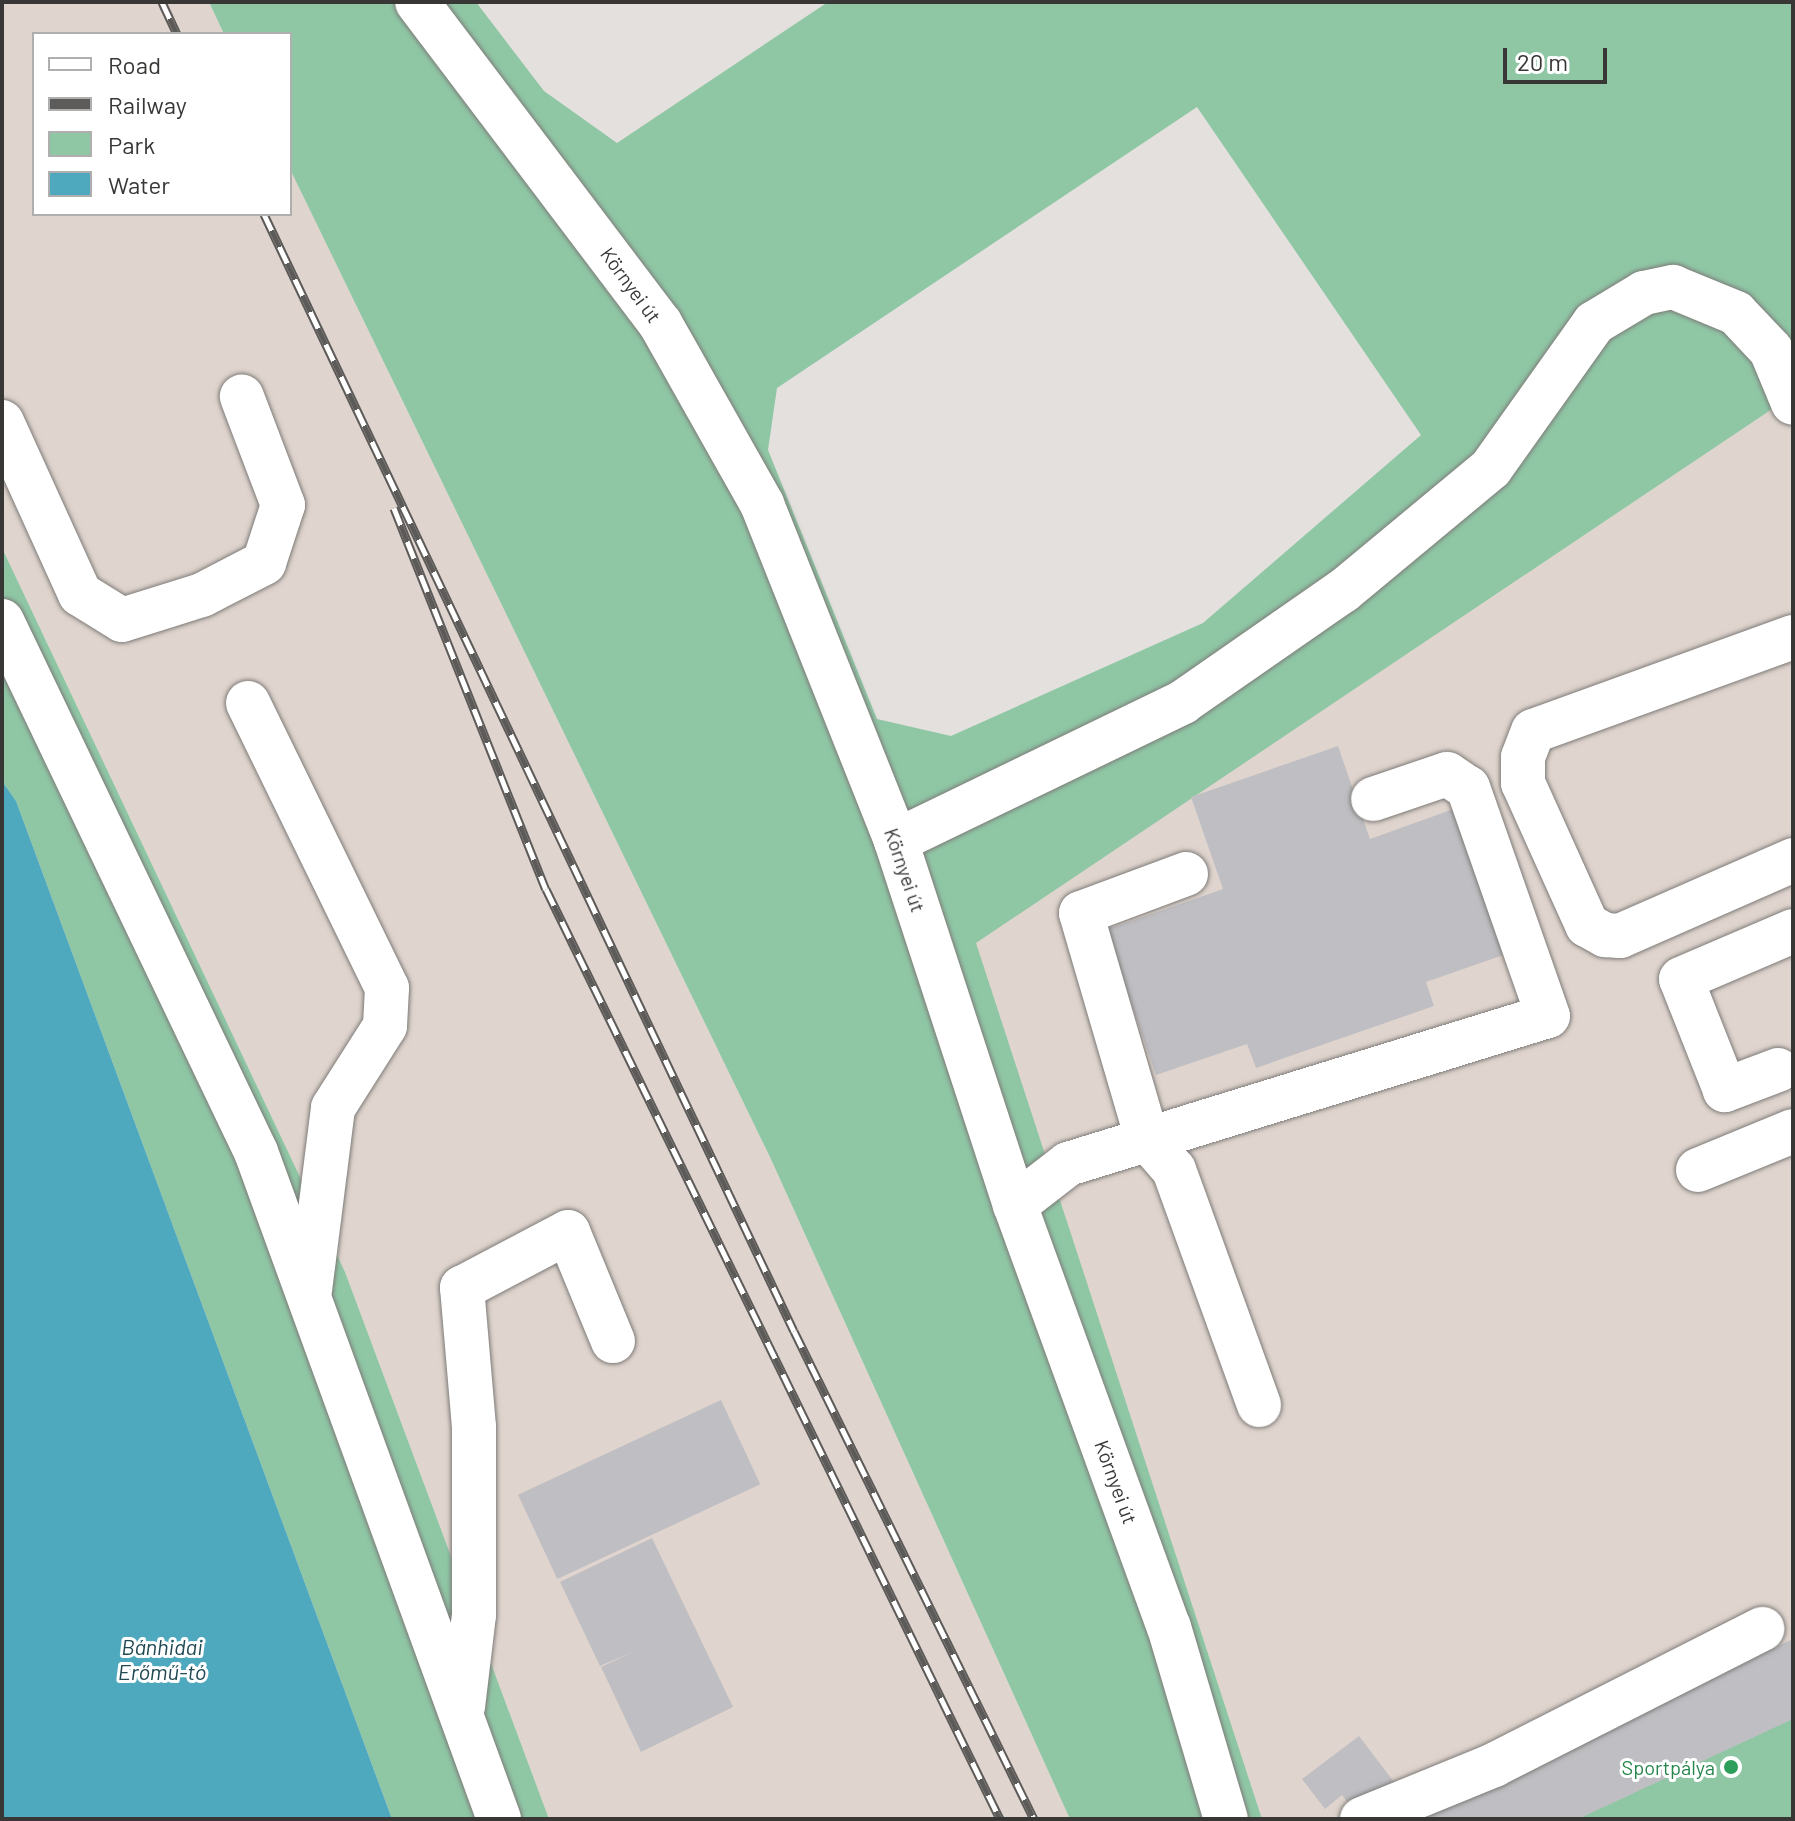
<!DOCTYPE html>
<html>
<head>
<meta charset="utf-8">
<style>
	body { margin:0 }
	#map { position:relative; width:1795px; height:1821px; overflow:hidden; background:#e4e0de; font-family:Barlow,sans-serif }
	div>[style] { position:absolute }
	[style*='--x'] { left:calc(var(--x)*1px); top:calc(var(--y)*1px); width:calc(var(--w)*1px); rotate:calc(var(--a)*1deg) }
	.built>* { inset:0; background:#e0d5ce }
	.green>* { inset:0; background:#8fc7a5 }
	.water>* { inset:0; background:#4ea8be }
	.building>* { inset:0; background:#bfbec2; transform-origin:0 0 }
	.roads { filter:drop-shadow(0 0 2px #7e7b79) drop-shadow(0 0 2px #7e7b79) }
	.minor>* { height:44px; margin:-22px; padding:0 22px; transform-origin:22px; border-radius:22px; background:#fff }
	.rail>* { height:9px; margin-top:-4.5px; transform-origin:0; background:repeating-linear-gradient(90deg,#fff 0 18px,#5d5b5a 0 36px); box-sizing:border-box; border-block:2px solid #5d5b5a }
	.dots>* { width:22px; height:22px; translate:-50% -50%; box-sizing:border-box; border:4px solid #fff; border-radius:50% }
	span { translate:-50% -50%; white-space:nowrap; text-align:center; line-height:1.15; -webkit-text-stroke:6px #fff; paint-order:stroke }
	.street-label { font-size:20px; color:#383736 }
	.leisure-label { font-size:20px; color:#27864d }
	.right { translate:-100% -50%; text-align:right }
	.water-label { font-size:22px; color:#214953; font-style:italic }
	.frame { position:absolute; inset:0; border:4px solid #383736; pointer-events:none }
	.legend { position:absolute; left:32px; top:32px; width:260px; height:184px; box-sizing:border-box; background:#fff; border:2px solid #afafaf; margin:0; padding:10px 14px; list-style:none; font-size:24px; color:#383736 }
	.legend li { display:flex; align-items:center; gap:16px; height:40px }
	.legend b { width:40px; border:2px solid #afafaf }
	.scale { position:absolute; left:1503px; top:48px; width:104px; height:36px; box-sizing:border-box; border:4px solid #383736; border-top:0; padding-left:10px; font-size:24px; line-height:28px; white-space:nowrap; color:#383736; -webkit-text-stroke:6px #fff; paint-order:stroke }
</style>
</head>
<body>
<div id="map">
	<div class="built">
		<div style="clip-path:polygon(2px 2px,209px 2px,224px 34px,34px 34px,34px 214px,290px 214px,290px 169px,770px 1157px,1070px 1819px,549px 1819px,345px 1272px,2px 548px)"></div>
		<div style="clip-path:polygon(1793px 395px,1793px 1715px,1543px 1819px,1262px 1819px,975px 943px)"></div>
	</div>
	<div class="green">
		<div style="clip-path:polygon(evenodd,209px 2px,476px 2px,544px 91px,617px 143px,828px 2px,1793px 2px,1793px 395px,976px 943px,1262px 1819px,1070px 1819px,770px 1157px,290px 169px,290px 34px,224px 34px,209px 2px,1197px 107px,1421px 435px,1203px 623px,951px 736px,877px 719px,768px 450px,777px 388px,1197px 107px)"></div>
		<div style="clip-path:polygon(2px 548px,345px 1272px,549px 1819px,392px 1819px,16px 801px,2px 781px)"></div>
		<div style="clip-path:polygon(1793px 1715px,1793px 1819px,1543px 1819px)"></div>
	</div>
	<div class="water">
		<div style="clip-path:polygon(2px 781px,16px 801px,392px 1819px,2px 1819px)"></div>
	</div>
	<div class="building">
		<div style="clip-path:polygon(1338px 746px,1370px 839px,1462px 806px,1512px 952px,1426px 982px,1434px 1006px,1256px 1068px,1247px 1044px,1156px 1075px,1106px 930px,1223px 889px,1191px 797px)"></div>
		<div style="left:721px;top:1400px;width:93px;height:224px;rotate:65deg"></div>
		<div style="clip-path:polygon(652px 1538px,733px 1707px,641px 1752px,601px 1667px,635px 1651px,600px 1666px,560px 1582px)"></div>
		<div style="clip-path:polygon(1793px 1639px,1793px 1719px,1578px 1819px,1404px 1819px)"></div>
		<div style="clip-path:polygon(1359px 1736px,1394px 1782px,1355px 1812px,1342px 1795px,1325px 1809px,1302px 1779px)"></div>
	</div>
	<div class="roads">
		<div class="minor">
			<div style="--x:417;--y:2;--w:403;--a:52.9"></div>
			<div style="--x:660;--y:323;--w:208;--a:60.6"></div>
			<div style="--x:762;--y:504;--w:363;--a:68.3"></div>
			<div style="--x:896;--y:841;--w:383;--a:71.9"></div>
			<div style="--x:1015;--y:1205;--w:449;--a:70"></div>
			<div style="--x:1169;--y:1627;--w:200;--a:73.5"></div>
			<div style="--x:2;--y:422;--w:189;--a:65.6"></div>
			<div style="--x:80;--y:594;--w:49;--a:31.8"></div>
			<div style="--x:122;--y:620;--w:84;--a:-17.4"></div>
			<div style="--x:202;--y:595;--w:70;--a:-27.3"></div>
			<div style="--x:264;--y:563;--w:61;--a:-71.9"></div>
			<div style="--x:283;--y:505;--w:116;--a:-110.8"></div>
			<div style="--x:2;--y:621;--w:589;--a:64.44"></div>
			<div style="--x:256;--y:1152;--w:710;--a:69.98"></div>
			<div style="--x:1793;--y:637;--w:276;--a:160.1"></div>
			<div style="--x:1533;--y:731;--w:28;--a:111"></div>
			<div style="--x:1523;--y:757;--w:26;--a:90"></div>
			<div style="--x:1523;--y:783;--w:156;--a:65.7"></div>
			<div style="--x:1587;--y:925;--w:21;--a:29"></div>
			<div style="--x:1605;--y:935;--w:15;--a:4"></div>
			<div style="--x:1620;--y:936;--w:189;--a:-23.7"></div>
			<div style="--x:248;--y:703;--w:317;--a:64"></div>
			<div style="--x:387;--y:988;--w:38;--a:93"></div>
			<div style="--x:385;--y:1026;--w:97;--a:122.4"></div>
			<div style="--x:333;--y:1108;--w:183;--a:97.2"></div>
			<div style="--x:896;--y:841;--w:319;--a:-25.8"></div>
			<div style="--x:1183;--y:702;--w:195;--a:-34.8"></div>
			<div style="--x:1343;--y:591;--w:192;--a:-39.7"></div>
			<div style="--x:1491;--y:468;--w:178;--a:-54.6"></div>
			<div style="--x:1594;--y:323;--w:58;--a:-31"></div>
			<div style="--x:1644;--y:293;--w:30;--a:-12"></div>
			<div style="--x:1673;--y:287;--w:68;--a:22.4"></div>
			<div style="--x:1736;--y:313;--w:51;--a:46.6"></div>
			<div style="--x:1771;--y:350;--w:57;--a:67.5"></div>
			<div style="--x:1186;--y:874;--w:112;--a:159.6"></div>
			<div style="--x:1081;--y:913;--w:235;--a:73.7"></div>
			<div style="--x:1147;--y:1139;--w:41;--a:48.9"></div>
			<div style="--x:1174;--y:1170;--w:250;--a:70.1"></div>
			<div style="--x:1778;--y:1070;--w:57;--a:159.3"></div>
			<div style="--x:1725;--y:1090;--w:119;--a:-111.6"></div>
			<div style="--x:1681;--y:979;--w:122;--a:-23.2"></div>
			<div style="--x:1698;--y:1170;--w:103;--a:-22.3"></div>
			<div style="--x:1015;--y:1205;--w:67;--a:-37.7"></div>
			<div style="--x:1068;--y:1164;--w:502;--a:-17.14"></div>
			<div style="--x:1548;--y:1016;--w:242;--a:-109.3"></div>
			<div style="--x:1468;--y:788;--w:25;--a:-146"></div>
			<div style="--x:1447;--y:774;--w:78;--a:161.3"></div>
			<div style="--x:463;--y:1707;--w:93;--a:-83.2"></div>
			<div style="--x:474;--y:1615;--w:188;--a:-90"></div>
			<div style="--x:474;--y:1427;--w:140;--a:-94.9"></div>
			<div style="--x:462;--y:1288;--w:120;--a:-27.8"></div>
			<div style="--x:568;--y:1232;--w:118;--a:67.6"></div>
			<div style="--x:1362;--y:1819;--w:143;--a:-22.2"></div>
			<div style="--x:1494;--y:1765;--w:301;--a:-26.9"></div>
		</div>
	</div>
	<div class="rail">
		<div style="--x:162;--y:2;--w:35;--a:65"></div>
		<div style="--x:264;--y:214;--w:1236;--a:64.62"></div>
		<div style="--x:794;--y:1331;--w:544;--a:63.81"></div>
		<div style="--x:394;--y:508;--w:410;--a:68.3"></div>
		<div style="--x:546;--y:889;--w:1035;--a:63.98"></div>
	</div>
	<div class="dots">
		<div style="left:1731px;top:1767px;background:#2e9e5b"></div>
	</div>
	<div class="street-label">
		<span style="left:631px;top:285px;rotate:54deg">Környei út</span>
		<span style="left:905px;top:870px;rotate:71deg">Környei út</span>
		<span style="left:1116px;top:1482px;rotate:70deg">Környei út</span>
	</div>
	<div class="leisure-label">
		<span class="right" style="left:1715px;top:1767px">Sportpálya</span>
	</div>
	<div class="water-label">
		<span style="left:162px;top:1659px">Bánhidai<br>Erőmű-tó</span>
	</div>
	<div class="frame"></div>
	<ul class="legend">
	<li><b style="height:10px;background:#fff"></b>Road</li>
	<li><b style="height:10px;background:#5d5b5a"></b>Railway</li>
	<li><b style="height:22px;background:#8fc7a5"></b>Park</li>
	<li><b style="height:22px;background:#4ea8be"></b>Water</li>
	</ul>
	<div class="scale">20 m</div>
</div>
</body>
</html>
